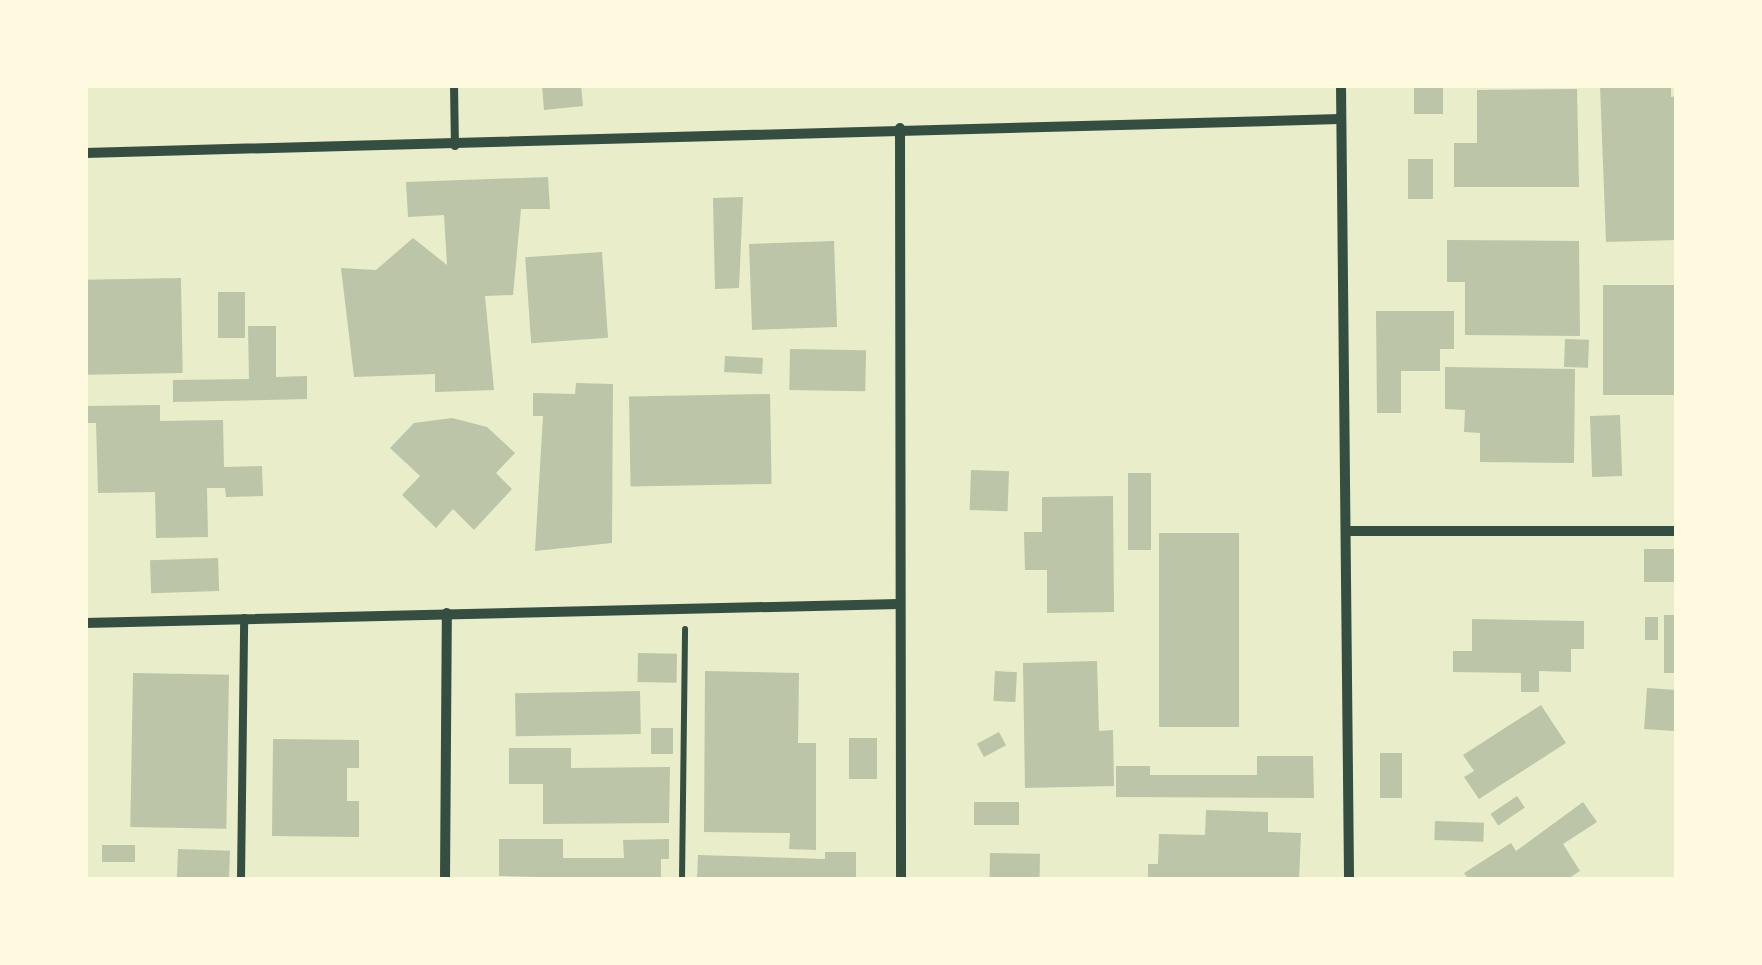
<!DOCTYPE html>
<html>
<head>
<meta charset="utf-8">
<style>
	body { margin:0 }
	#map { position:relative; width:1762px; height:965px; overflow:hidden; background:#e9edc9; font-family:"Work Sans",sans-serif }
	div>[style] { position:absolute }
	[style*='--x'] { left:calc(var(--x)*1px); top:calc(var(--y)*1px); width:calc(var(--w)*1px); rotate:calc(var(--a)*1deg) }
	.building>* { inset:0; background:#bcc5a7; transform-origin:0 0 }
	.path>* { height:6px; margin:-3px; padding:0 3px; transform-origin:3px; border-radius:3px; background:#344e41 }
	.service>* { height:8px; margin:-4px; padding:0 4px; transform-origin:4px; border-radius:4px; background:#344e41 }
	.minor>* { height:10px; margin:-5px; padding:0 5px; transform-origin:5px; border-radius:5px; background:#344e41 }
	span { translate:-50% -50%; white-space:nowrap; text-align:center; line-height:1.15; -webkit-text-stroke:9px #fefae0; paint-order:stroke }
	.frame { position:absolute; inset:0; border:88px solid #fefae0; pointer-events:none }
</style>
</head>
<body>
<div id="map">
	<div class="building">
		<div style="clip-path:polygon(542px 85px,581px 85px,583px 106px,544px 110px)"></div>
		<div style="left:1414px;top:85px;width:29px;height:29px"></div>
		<div style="clip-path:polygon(1600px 85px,1671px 85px,1671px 97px,1677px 96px,1677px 240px,1606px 242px)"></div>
		<div style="clip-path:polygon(1577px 89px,1579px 187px,1454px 187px,1454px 143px,1477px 143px,1477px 90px)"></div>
		<div style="left:1408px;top:159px;width:25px;height:40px"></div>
		<div style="clip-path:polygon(548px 177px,550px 209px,521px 209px,513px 295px,485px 296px,494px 390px,435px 392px,435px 374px,354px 377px,341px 268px,376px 270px,413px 238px,447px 265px,444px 215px,408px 217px,406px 182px)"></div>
		<div style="clip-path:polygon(743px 197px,739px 288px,715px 289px,713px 198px)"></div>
		<div style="clip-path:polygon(1447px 240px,1579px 241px,1580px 336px,1465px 335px,1465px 282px,1447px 282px)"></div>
		<div style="left:834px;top:241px;width:86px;height:85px;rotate:88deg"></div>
		<div style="left:602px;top:252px;width:86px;height:77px;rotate:86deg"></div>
		<div style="left:181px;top:278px;width:95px;height:96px;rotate:89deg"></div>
		<div style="left:1677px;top:285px;width:110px;height:74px;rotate:90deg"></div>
		<div style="left:218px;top:292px;width:27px;height:46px"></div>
		<div style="clip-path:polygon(1376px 311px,1454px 311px,1454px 349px,1440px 349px,1440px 371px,1401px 371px,1401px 413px,1377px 413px)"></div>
		<div style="clip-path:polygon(248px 326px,276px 326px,276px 377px,307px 376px,307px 399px,173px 402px,173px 380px,249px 379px)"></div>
		<div style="left:1565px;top:339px;width:24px;height:28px;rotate:2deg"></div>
		<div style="left:790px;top:349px;width:76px;height:41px;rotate:1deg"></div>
		<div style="left:725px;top:356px;width:38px;height:16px;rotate:3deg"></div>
		<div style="clip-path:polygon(1445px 367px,1575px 369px,1574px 463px,1480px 462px,1480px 433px,1464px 432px,1465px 410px,1445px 409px)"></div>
		<div style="clip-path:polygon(576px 383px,613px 384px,612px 543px,535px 551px,543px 416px,533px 416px,533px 393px,575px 394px)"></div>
		<div style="left:770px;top:394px;width:90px;height:141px;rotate:89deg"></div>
		<div style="clip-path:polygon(160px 405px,160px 421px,223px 420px,224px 467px,262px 466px,263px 496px,226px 497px,225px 488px,207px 488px,208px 537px,156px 538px,155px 492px,98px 493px,96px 423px,85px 423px,85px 406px)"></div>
		<div style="left:1620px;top:415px;width:61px;height:30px;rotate:88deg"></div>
		<div style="clip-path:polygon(452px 418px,487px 427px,515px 453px,496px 473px,512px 489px,474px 530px,453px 509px,436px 528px,402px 495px,420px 476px,390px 448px,414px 423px)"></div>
		<div style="left:971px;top:470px;width:38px;height:40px;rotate:2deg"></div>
		<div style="left:1128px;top:473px;width:23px;height:77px"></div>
		<div style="clip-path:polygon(1113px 496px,1114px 612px,1047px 613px,1047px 570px,1025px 570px,1024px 532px,1042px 532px,1042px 497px)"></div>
		<div style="left:1159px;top:533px;width:80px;height:194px"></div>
		<div style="left:1677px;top:549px;width:33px;height:33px;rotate:90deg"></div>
		<div style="left:218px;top:558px;width:33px;height:68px;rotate:88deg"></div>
		<div style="left:1664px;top:615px;width:13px;height:58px"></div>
		<div style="left:1645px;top:617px;width:13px;height:23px"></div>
		<div style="clip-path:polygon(1472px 619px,1584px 621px,1584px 649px,1571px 649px,1571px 672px,1539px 671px,1539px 692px,1521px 692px,1521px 673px,1453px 672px,1453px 651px,1472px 651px)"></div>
		<div style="left:638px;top:653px;width:39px;height:29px;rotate:1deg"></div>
		<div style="clip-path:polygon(1097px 661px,1099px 731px,1113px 730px,1114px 786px,1025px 788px,1023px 663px)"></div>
		<div style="clip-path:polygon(705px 671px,799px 673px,798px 743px,816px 743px,816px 850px,789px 849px,790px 833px,704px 832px)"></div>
		<div style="left:995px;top:671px;width:22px;height:30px;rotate:3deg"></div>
		<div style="left:133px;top:673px;width:96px;height:154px;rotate:1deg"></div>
		<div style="left:1647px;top:688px;width:30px;height:41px;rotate:4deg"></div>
		<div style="left:640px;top:691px;width:43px;height:125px;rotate:89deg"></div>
		<div style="clip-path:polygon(1541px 705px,1566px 743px,1479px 799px,1464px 777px,1474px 771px,1463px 755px)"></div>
		<div style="left:651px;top:728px;width:22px;height:26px"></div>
		<div style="left:999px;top:732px;width:15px;height:25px;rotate:62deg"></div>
		<div style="left:877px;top:738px;width:41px;height:28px;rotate:90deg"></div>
		<div style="clip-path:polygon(273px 739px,359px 740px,359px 768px,347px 768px,347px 801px,359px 801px,359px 837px,272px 836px)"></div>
		<div style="clip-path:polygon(509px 748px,571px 748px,571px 768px,670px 767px,669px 823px,543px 824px,543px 784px,509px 784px)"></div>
		<div style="left:1402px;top:753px;width:45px;height:22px;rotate:90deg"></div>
		<div style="clip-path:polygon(1257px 756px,1313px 756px,1314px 798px,1116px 797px,1116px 766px,1150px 766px,1150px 775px,1257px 775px)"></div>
		<div style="left:1517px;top:796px;width:14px;height:32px;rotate:56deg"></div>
		<div style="left:1019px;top:802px;width:23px;height:45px;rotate:90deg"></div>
		<div style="clip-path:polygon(1583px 802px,1597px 822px,1563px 844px,1580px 871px,1566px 880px,1469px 880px,1464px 873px,1511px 843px,1516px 851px)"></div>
		<div style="clip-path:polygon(1206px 810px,1268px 812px,1268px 832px,1301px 833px,1299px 880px,1148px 880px,1148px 864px,1158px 864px,1159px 834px,1205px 835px)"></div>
		<div style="left:1435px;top:821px;width:49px;height:19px;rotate:2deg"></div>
		<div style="clip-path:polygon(499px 839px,563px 839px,563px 858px,624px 858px,623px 840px,669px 839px,669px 859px,661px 859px,661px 880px,499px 876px)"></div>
		<div style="left:102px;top:845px;width:33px;height:17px"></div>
		<div style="left:178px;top:849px;width:52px;height:31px;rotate:2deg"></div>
		<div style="clip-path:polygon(825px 852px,856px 852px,856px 880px,697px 880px,698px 855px,825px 859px)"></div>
		<div style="left:990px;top:853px;width:50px;height:27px;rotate:1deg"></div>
	</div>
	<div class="path">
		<div style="--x:682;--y:880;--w:251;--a:-89.3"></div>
	</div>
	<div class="service">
		<div style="--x:454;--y:85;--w:61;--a:89.1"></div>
		<div style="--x:241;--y:880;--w:262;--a:-89.3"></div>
	</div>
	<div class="minor">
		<div style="--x:1341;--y:85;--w:795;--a:89.42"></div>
		<div style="--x:900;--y:128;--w:752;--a:89.92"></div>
		<div style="--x:85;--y:153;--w:1255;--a:-1.55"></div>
		<div style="--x:1350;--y:531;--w:327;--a:0"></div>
		<div style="--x:85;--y:623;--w:814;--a:-1.34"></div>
		<div style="--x:445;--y:880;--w:267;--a:-89.6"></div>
	</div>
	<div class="frame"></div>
</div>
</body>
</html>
